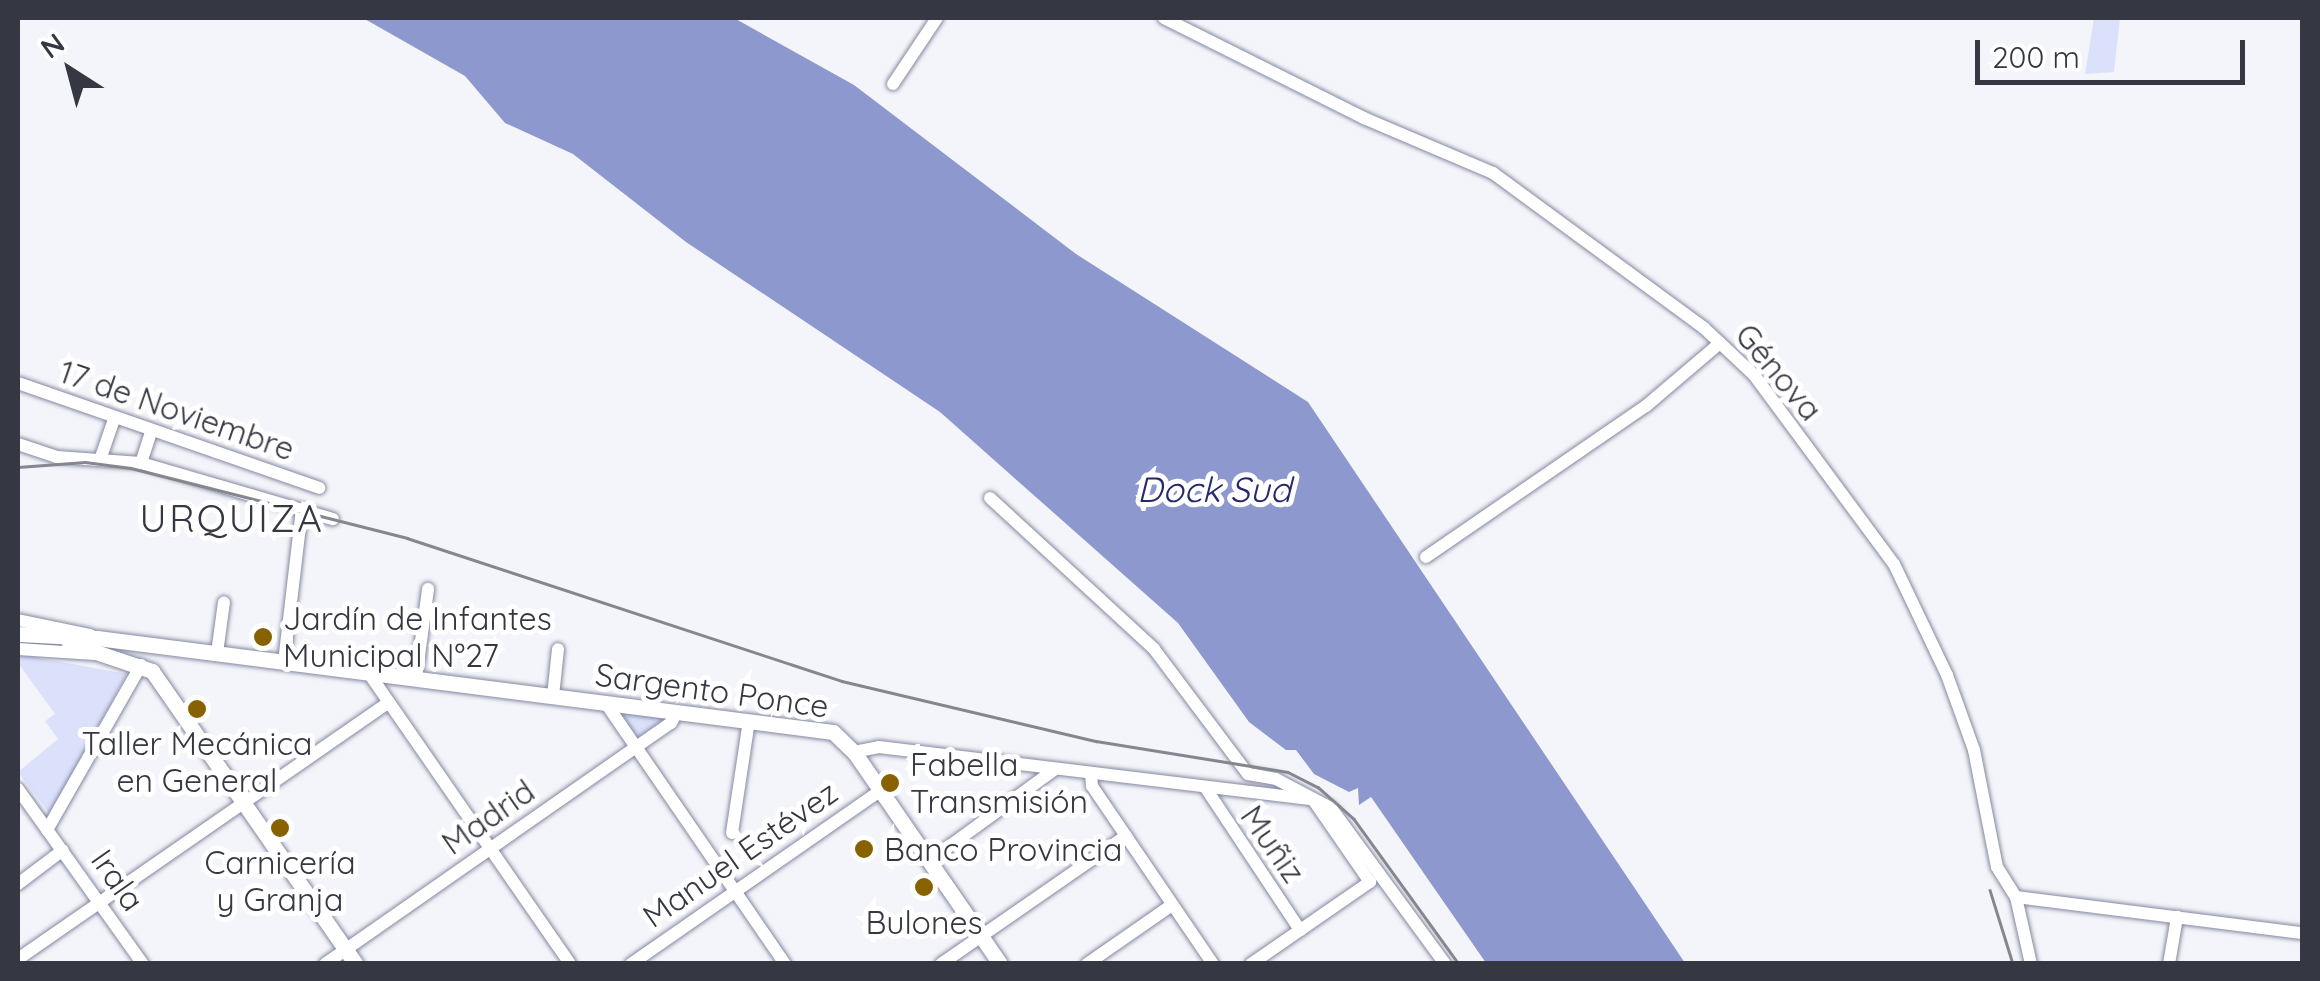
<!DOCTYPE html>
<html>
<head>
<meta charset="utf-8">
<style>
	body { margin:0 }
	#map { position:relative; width:2320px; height:981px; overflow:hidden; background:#f4f5fa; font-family:Quicksand,sans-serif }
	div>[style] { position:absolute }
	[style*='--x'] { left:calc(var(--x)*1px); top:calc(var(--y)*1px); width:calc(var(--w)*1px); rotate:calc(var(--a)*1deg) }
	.green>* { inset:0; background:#dbe1fb }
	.water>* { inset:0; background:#8d98ce }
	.roads { filter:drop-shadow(0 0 2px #8388a0) drop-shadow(0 0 2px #8388a0) }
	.minor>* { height:12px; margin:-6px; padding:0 6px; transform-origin:6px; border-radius:6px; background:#fff }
	.major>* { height:15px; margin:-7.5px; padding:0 7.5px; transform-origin:7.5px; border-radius:7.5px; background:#fff }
	.rail>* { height:2.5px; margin:-1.25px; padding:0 1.25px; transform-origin:1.25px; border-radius:1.25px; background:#858790 }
	.dots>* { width:28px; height:28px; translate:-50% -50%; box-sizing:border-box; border:5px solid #fff; border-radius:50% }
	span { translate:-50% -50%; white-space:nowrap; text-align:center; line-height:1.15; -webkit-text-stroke:10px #fff; paint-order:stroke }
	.street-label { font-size:32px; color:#353742 }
	.poi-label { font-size:32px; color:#353742 }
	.left { translate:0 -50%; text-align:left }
	.water-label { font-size:35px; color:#252969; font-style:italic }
	.quarter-label { font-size:38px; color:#353742; letter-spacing:2.5px }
	.frame { position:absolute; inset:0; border:20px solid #353742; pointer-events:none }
	.north { position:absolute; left:20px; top:20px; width:100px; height:100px; -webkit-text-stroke:8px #fff; paint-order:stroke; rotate:324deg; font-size:28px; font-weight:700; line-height:40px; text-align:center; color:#353742 }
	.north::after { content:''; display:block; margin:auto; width:35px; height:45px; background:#353742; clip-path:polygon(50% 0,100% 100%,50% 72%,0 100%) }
	.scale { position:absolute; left:1975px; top:40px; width:270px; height:45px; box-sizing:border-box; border:5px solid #353742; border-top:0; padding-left:12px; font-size:30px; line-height:35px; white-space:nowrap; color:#353742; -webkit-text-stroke:8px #fff; paint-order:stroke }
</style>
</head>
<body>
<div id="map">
	<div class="green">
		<div style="clip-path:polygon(2094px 18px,2120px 18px,2114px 72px,2085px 74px)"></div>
		<div style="clip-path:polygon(18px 654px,127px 674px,50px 814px,18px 772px,58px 739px,45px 721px,55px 714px,18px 663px)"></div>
		<div style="clip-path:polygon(606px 709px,677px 711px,634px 749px)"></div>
	</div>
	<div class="water">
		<div style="clip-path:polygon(363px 18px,734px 18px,854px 85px,1076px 254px,1308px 402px,1685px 963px,1486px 963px,1371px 797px,1359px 805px,1358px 788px,1349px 792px,1314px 774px,1296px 750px,1286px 750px,1249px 722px,1178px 623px,940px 412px,686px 242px,573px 154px,505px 123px,465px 76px)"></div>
	</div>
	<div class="roads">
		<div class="minor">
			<div style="--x:1164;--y:18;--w:224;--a:26.6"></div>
			<div style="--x:1364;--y:118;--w:140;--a:23.1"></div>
			<div style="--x:1493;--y:173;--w:262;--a:36.3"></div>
			<div style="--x:1704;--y:328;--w:69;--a:43.2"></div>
			<div style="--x:1754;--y:375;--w:235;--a:53.5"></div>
			<div style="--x:1894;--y:564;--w:123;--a:64.5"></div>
			<div style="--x:1947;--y:675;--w:80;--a:70.2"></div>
			<div style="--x:1974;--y:750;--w:119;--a:78.9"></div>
			<div style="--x:1997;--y:867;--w:36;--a:58"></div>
			<div style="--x:2016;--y:897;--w:69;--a:77.4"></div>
			<div style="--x:893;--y:84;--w:79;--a:-56.3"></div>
			<div style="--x:18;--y:383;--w:319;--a:19.2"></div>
			<div style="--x:18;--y:444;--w:41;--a:18.4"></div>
			<div style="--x:57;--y:457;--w:84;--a:4.1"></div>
			<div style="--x:141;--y:463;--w:200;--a:16.3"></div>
			<div style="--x:101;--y:457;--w:39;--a:-71"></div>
			<div style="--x:141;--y:463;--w:33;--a:-72"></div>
			<div style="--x:990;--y:498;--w:223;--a:42.6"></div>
			<div style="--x:1154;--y:649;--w:156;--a:53.1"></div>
			<div style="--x:1248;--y:774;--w:28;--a:10"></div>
			<div style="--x:1276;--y:779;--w:62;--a:27.8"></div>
			<div style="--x:1331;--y:808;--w:193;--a:53.8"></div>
			<div style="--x:1426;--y:557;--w:267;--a:-34.5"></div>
			<div style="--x:1646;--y:406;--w:97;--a:-40.4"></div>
			<div style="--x:18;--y:620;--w:74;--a:11.8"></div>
			<div style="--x:18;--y:649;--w:77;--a:3.7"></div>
			<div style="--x:217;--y:653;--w:51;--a:-82.2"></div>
			<div style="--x:284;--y:662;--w:154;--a:-83.3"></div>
			<div style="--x:368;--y:672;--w:355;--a:55.3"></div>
			<div style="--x:416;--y:678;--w:90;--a:-82.3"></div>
			<div style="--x:553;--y:696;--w:47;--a:-83.9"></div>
			<div style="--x:605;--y:702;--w:318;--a:55.5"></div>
			<div style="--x:854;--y:752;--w:25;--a:-11"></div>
			<div style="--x:879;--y:747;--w:434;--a:6.9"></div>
			<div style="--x:1091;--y:773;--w:13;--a:86"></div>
			<div style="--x:1092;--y:786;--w:215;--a:55.8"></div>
			<div style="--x:1205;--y:787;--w:172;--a:56.4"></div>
			<div style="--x:18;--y:789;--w:215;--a:54.5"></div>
			<div style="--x:47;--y:830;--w:190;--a:-60.3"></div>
			<div style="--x:732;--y:833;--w:113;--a:-81.4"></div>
			<div style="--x:929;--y:861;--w:156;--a:-36.1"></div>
			<div style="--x:18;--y:884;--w:56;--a:-37.1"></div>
			<div style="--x:2016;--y:897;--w:288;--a:7.2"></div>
			<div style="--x:18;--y:959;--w:450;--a:-34.7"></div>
			<div style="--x:325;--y:964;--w:422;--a:-34.9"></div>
			<div style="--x:671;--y:723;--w:13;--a:-63"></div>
			<div style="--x:631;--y:964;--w:305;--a:-34.8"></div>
			<div style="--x:941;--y:964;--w:225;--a:-34.7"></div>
			<div style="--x:1087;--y:964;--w:103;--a:-34.8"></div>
			<div style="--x:1251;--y:964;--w:145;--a:-34.6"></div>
			<div style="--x:1370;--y:882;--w:98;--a:-124.7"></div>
			<div style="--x:2169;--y:964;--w:48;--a:-80.3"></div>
		</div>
		<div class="major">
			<div style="--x:18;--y:634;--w:79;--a:2.9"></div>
			<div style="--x:97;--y:638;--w:742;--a:7.28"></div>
			<div style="--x:833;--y:732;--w:29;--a:44"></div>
			<div style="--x:854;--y:752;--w:257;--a:55.4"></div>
			<div style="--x:69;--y:643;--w:88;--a:18.6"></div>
			<div style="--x:152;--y:671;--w:357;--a:55.2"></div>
		</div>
	</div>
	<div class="rail">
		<div style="--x:18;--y:467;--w:67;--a:-4.3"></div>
		<div style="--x:85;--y:462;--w:46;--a:7.4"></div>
		<div style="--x:131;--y:468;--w:285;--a:14.2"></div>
		<div style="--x:407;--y:538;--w:458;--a:18.2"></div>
		<div style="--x:842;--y:681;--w:261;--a:13.3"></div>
		<div style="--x:1096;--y:741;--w:194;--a:9.2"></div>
		<div style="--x:1288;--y:772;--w:34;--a:27"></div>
		<div style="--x:1318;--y:787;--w:48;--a:41.6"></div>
		<div style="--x:1354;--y:819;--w:179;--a:54.1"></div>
		<div style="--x:1990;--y:890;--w:77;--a:72.7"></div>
	</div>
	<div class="dots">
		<div style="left:263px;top:637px;background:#886200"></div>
		<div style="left:197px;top:709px;background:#886200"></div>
		<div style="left:890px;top:783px;background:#886200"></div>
		<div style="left:280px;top:828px;background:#886200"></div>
		<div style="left:864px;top:849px;background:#886200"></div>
		<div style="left:924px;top:887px;background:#886200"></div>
	</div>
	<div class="street-label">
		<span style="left:1779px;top:372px;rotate:50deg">Génova</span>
		<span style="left:177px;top:410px;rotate:19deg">17 de Noviembre</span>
		<span style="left:712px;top:690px;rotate:8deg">Sargento Ponce</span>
		<span style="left:488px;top:817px;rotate:-35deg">Madrid</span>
		<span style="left:1273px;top:844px;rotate:55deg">Muñiz</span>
		<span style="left:740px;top:854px;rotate:-35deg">Manuel Estévez</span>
		<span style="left:118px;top:880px;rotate:55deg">Irala</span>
	</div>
	<div class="poi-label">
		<span class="left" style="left:283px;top:637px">Jardín de Infantes<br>Municipal N°27</span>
		<span style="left:197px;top:762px">Taller Mecánica<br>en General</span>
		<span class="left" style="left:910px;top:783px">Fabella<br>Transmisión</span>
		<span class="left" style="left:884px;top:849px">Banco Provincia</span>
		<span style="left:280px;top:881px">Carnicería<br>y Granja</span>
		<span style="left:924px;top:922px">Bulones</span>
	</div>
	<div class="water-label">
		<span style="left:1214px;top:489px">Dock Sud</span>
	</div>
	<div class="quarter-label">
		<span style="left:232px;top:519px">URQUIZA</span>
	</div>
	<div class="frame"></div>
	<div class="north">N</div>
	<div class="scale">200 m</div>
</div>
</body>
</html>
